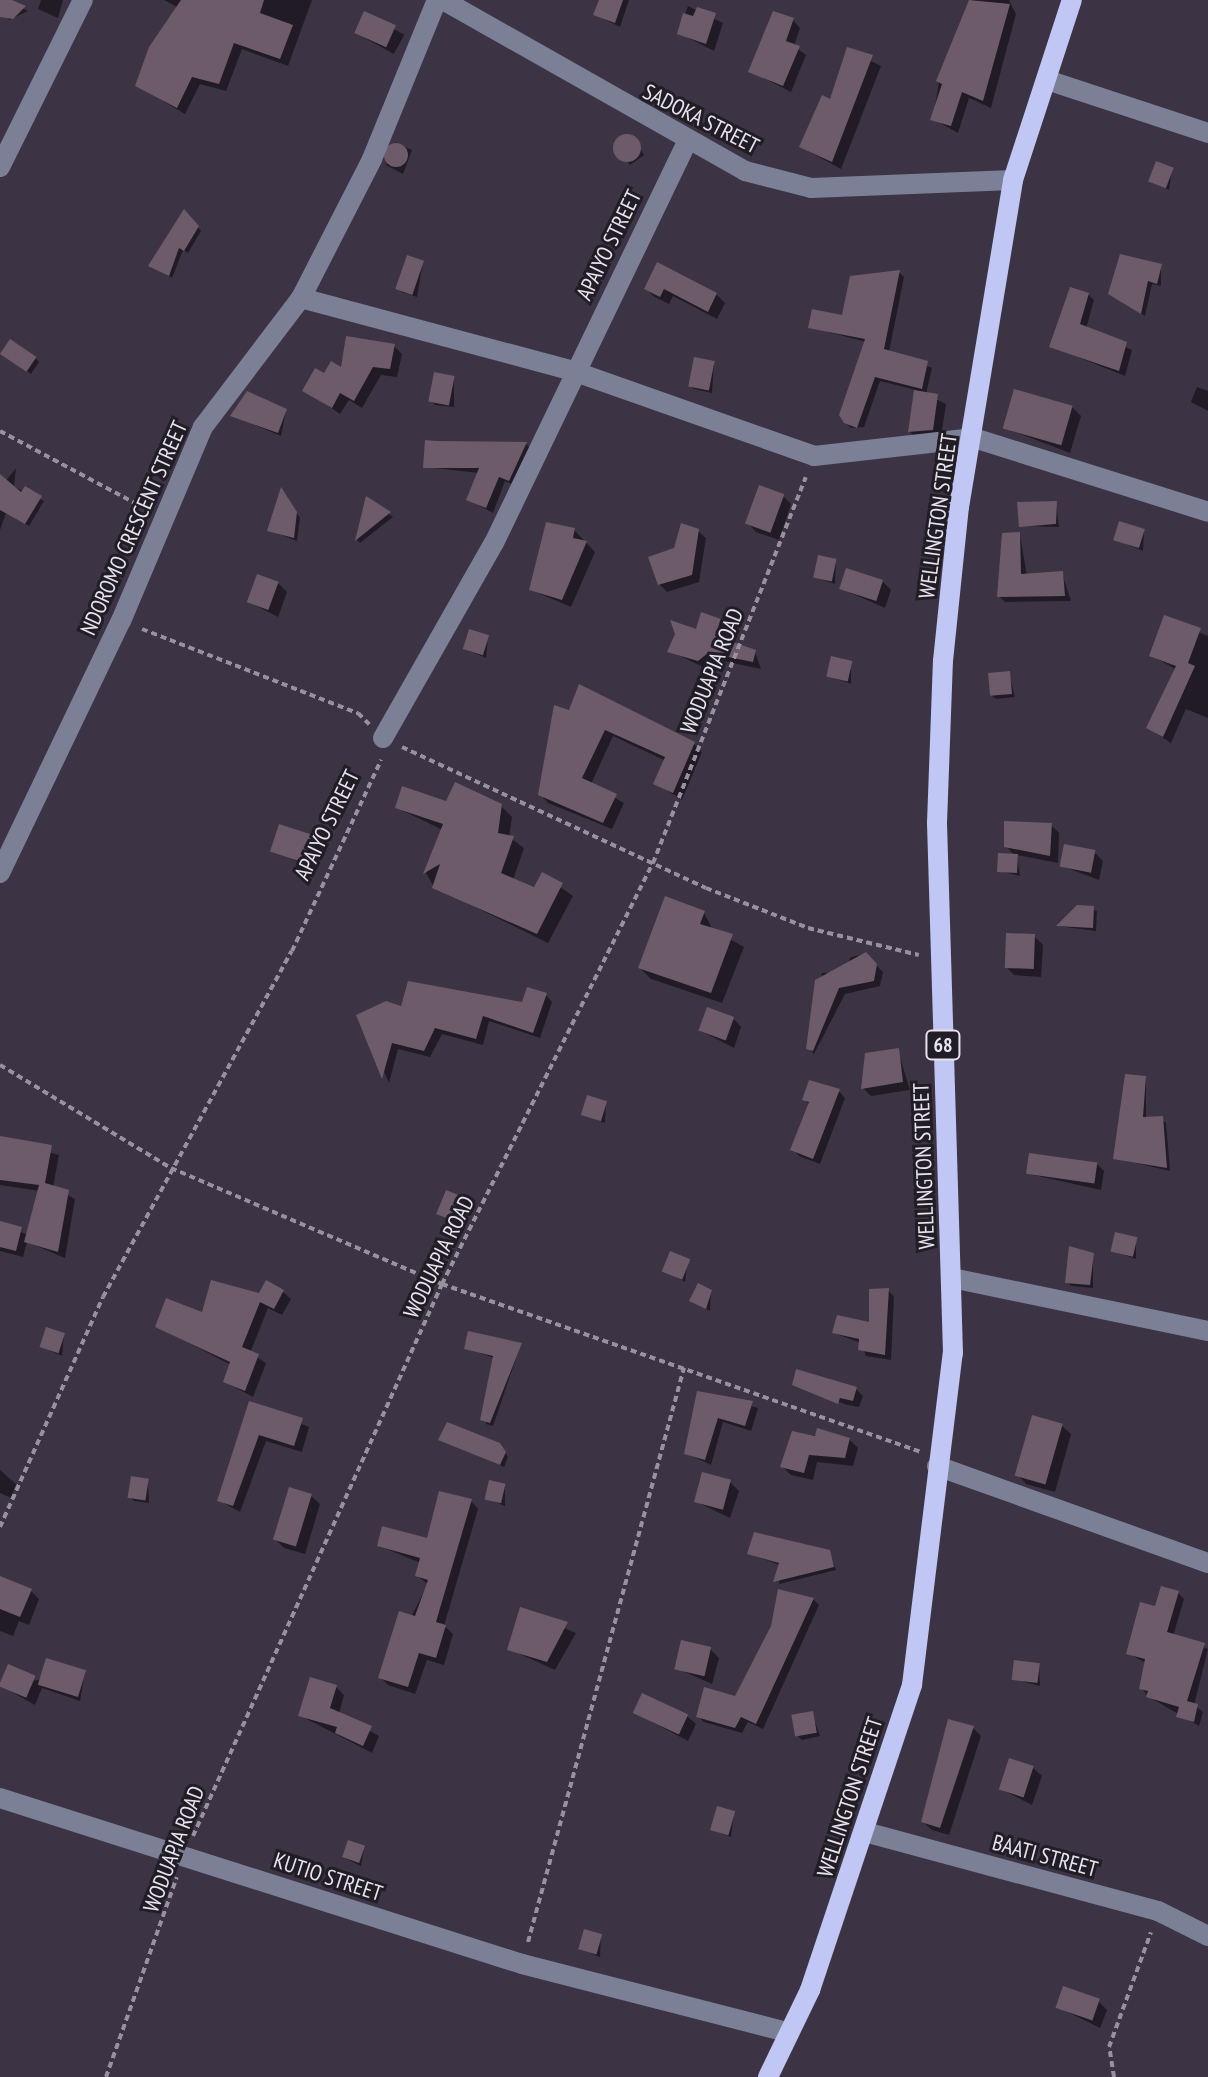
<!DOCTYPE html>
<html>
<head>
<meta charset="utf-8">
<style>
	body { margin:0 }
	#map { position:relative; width:1208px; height:2077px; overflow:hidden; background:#3c3445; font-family:"PT Sans Narrow",sans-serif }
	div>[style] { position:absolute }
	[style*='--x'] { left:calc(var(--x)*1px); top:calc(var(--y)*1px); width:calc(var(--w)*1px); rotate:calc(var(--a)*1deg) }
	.shadow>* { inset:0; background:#0007; transform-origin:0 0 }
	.building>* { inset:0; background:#6d5b69; transform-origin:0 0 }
	.round { border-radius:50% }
	.path>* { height:4px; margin-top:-2px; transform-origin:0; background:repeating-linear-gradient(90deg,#98919f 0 6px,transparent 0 10px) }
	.minor>* { height:20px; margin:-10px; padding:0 10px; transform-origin:10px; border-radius:10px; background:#7c8096 }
	.major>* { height:20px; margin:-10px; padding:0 10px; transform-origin:10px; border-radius:10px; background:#c0c7f4 }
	span { translate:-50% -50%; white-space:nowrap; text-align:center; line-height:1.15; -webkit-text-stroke:6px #211d25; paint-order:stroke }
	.shield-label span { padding:2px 6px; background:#211d25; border:2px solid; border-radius:6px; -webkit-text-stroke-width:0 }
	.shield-label { font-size:20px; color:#e8e3ee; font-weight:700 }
	.street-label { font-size:22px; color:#e8e3ee }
</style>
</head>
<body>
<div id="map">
	<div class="shadow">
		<div style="clip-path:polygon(0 0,6px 0,28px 11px,9px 20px)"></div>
		<div style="clip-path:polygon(41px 0,63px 0,58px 18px,38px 9px)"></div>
		<div style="clip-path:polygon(164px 0,312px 0,288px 66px,242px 49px,226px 91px,200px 84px,185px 114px,138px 86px,179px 8px)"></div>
		<div style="clip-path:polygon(601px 0,629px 0,620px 27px,596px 15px)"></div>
		<div style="clip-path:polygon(971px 0,1009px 0,1016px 14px,991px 108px,969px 98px,958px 133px,933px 119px,939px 81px)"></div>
		<div style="clip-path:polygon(688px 6px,723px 23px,714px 51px,679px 33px)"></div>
		<div style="left:365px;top:13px;width:45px;height:22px;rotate:29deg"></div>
		<div style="clip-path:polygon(793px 20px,800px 28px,794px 46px,806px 55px,791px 92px,750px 71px)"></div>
		<div style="clip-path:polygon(848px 50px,881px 66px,841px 169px,801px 147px,832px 101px)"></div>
		<div style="clip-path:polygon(634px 138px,644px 155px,630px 165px,614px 144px)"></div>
		<div style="clip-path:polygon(395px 142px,412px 150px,403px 174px,386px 165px)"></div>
		<div style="clip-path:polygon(1172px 169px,1169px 190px,1151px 180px)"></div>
		<div style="clip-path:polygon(185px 211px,201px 231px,188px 253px,183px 250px,172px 278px,151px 266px)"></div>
		<div style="clip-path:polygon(423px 262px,417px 297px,402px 292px,398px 289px)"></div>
		<div style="clip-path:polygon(658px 265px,716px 294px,725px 303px,717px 319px,673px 296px,669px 304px,655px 297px,646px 289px)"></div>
		<div style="clip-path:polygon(1161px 265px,1161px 286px,1152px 284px,1145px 316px,1114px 297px)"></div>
		<div style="clip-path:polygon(899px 272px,904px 277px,889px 352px,932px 368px,926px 394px,946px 404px,941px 437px,918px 440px,910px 432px,916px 390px,880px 381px,864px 427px,851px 428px,845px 422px,866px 342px,810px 327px,844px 317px)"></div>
		<div style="clip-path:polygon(1088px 294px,1094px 300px,1086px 329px,1132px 350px,1125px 376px,1051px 346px)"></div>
		<div style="clip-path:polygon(394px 346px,402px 354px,397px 377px,381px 375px,362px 408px,349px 400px,340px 414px,305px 390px)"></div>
		<div style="clip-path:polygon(6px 357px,36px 358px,39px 362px,31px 374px)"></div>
		<div style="clip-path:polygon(714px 363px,712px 393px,694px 389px,690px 386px)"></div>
		<div style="clip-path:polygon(454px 378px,454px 407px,435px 405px,432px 401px)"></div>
		<div style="clip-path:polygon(1197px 387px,1208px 391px,1208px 411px,1191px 402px)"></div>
		<div style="clip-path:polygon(1072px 407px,1081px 416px,1070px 453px,1005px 428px)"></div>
		<div style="clip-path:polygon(286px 411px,281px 436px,233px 416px)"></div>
		<div style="clip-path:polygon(526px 444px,531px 449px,516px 486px,505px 481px,493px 513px,469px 500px,479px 473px,425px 467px)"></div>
		<div style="clip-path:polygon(16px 468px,14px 487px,44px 501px,29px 526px,6px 513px,0 530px,0 488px)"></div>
		<div style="clip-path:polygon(284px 493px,300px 518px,297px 541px,269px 530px)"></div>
		<div style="clip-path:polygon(783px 496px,791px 504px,779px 540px,756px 532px,748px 523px)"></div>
		<div style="clip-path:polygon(367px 499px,393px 517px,360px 543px,357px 540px)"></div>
		<div style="clip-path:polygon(1056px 503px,1059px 527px,1021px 526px)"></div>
		<div style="clip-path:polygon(574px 530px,595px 552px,571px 607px,531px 590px)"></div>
		<div style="clip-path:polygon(698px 531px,706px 538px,699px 582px,667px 592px,659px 584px)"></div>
		<div style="clip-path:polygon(1144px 531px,1143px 551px,1115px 539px)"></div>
		<div style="clip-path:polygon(1020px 534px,1027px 576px,1062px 573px,1071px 601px,1005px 602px,999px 596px)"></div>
		<div style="clip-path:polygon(836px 561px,835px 584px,815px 577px)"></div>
		<div style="clip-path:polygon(882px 581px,891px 590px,885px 608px,842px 589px)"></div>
		<div style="clip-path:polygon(278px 583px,287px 592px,278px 617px,249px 602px)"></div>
		<div style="clip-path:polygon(1165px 618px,1208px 636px,1208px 718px,1186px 709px,1171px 743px,1148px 728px,1177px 670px,1152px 656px)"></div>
		<div style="clip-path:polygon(720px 621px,728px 629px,724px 641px,755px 652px,761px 669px,718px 660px,707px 669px,670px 651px)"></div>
		<div style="clip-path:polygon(488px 636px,486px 658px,465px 649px)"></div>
		<div style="clip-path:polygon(851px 662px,851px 684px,829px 676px)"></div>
		<div style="clip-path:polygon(1009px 673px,1015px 697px,996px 699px,992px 696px)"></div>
		<div style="clip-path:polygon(556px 708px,694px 744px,702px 752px,682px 800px,656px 783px,666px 761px,613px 736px,591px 784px,624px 803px,612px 829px,548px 803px,540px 794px)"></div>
		<div style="clip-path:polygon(447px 803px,501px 806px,512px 817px,509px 837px,524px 848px,513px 880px,535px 889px,543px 875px,573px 896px,548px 943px,434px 887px,426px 873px,443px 830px,397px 808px)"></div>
		<div style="clip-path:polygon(1051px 825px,1059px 833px,1058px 863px,1017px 855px,1020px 876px,999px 871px,1015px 856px,1006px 846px)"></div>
		<div style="clip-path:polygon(315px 838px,312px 868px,272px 850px)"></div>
		<div style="clip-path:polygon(1094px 852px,1103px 861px,1099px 880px,1062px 866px)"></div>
		<div style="clip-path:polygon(1078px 907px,1097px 911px,1096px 931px,1058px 926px)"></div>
		<div style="clip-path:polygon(704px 913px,713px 930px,744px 947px,722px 1003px,651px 979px,640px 968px)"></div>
		<div style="clip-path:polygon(1034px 936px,1043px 945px,1041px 977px,1014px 975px,1006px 967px)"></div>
		<div style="clip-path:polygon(865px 954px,883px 972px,880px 986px,845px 994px,814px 1054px,808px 1048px,822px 973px,843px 972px,851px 957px)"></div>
		<div style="clip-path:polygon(546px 995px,552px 1002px,540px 1038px,489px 1021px,483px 1045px,442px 1034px,430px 1057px,398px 1049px,389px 1083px,359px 1016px,523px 1005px)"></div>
		<div style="clip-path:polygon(733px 1018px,741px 1027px,734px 1048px,701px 1031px)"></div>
		<div style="clip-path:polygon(898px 1051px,910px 1090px,871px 1096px,863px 1088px)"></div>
		<div style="clip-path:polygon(1146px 1078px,1146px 1119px,1166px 1122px,1170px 1171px,1115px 1158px)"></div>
		<div style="clip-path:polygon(839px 1091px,845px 1098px,820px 1164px,799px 1156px,793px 1149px,810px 1105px,804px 1099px)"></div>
		<div style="clip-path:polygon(606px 1102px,605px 1123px,583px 1115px)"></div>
		<div style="clip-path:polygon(0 1139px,59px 1155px,53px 1187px,75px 1199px,65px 1258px,27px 1242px,23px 1257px,0 1251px,0 1223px,28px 1235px,40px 1191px,0 1185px)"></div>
		<div style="clip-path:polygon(1097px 1164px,1104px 1171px,1101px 1190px,1025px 1173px)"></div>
		<div style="clip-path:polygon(462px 1199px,457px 1223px,439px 1213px)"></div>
		<div style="clip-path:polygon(1136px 1239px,1136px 1259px,1113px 1251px)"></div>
		<div style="clip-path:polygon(1093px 1255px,1093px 1288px,1071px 1286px,1067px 1282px)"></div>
		<div style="clip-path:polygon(688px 1261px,685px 1282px,663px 1270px)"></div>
		<div style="clip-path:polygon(888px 1290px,894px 1297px,891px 1360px,866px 1356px,861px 1343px,834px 1333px,871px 1324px)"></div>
		<div style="clip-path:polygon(283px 1292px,291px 1299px,282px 1315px,268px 1308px,250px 1353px,266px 1363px,253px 1397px,225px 1382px,231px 1365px,157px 1326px)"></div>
		<div style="clip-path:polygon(711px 1292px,710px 1311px,692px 1301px)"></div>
		<div style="clip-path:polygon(64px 1335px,62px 1356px,42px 1347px)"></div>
		<div style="clip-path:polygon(521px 1344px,493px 1426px,486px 1424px,494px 1358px,466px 1348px)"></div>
		<div style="clip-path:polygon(794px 1384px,856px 1389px,863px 1396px,859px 1407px,847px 1405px)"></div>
		<div style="clip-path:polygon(698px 1393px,758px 1408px,751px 1431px,723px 1422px,711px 1465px,686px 1453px)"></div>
		<div style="clip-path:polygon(250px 1404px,309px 1427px,302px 1452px,266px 1441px,240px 1512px,220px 1501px)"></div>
		<div style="clip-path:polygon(1062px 1426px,1071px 1434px,1055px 1492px,1026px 1484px,1018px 1475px)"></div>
		<div style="clip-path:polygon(794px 1433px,849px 1439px,858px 1448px,853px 1466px,817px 1462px,813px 1480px,791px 1475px,782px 1466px)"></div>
		<div style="clip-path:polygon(441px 1440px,503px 1449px,508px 1457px,504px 1467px)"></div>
		<div style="clip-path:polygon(0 1470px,16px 1484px,11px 1498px,0 1493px)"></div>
		<div style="clip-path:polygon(148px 1480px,149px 1503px,134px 1501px,130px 1497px)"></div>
		<div style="clip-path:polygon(730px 1482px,739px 1491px,730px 1518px,695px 1501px)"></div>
		<div style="clip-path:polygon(505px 1486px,505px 1506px,486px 1498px)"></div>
		<div style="clip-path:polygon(311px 1496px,320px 1504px,305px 1554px,284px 1548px,275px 1539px)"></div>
		<div style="clip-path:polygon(471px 1501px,478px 1509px,444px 1626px,453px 1634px,444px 1665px,427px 1660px,415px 1694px,388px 1685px,380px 1677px,428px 1584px,417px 1576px,421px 1563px,379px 1546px,428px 1541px)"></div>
		<div style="clip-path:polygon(829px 1552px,836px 1570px,779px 1584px,780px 1565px,750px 1554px)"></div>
		<div style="clip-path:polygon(0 1590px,30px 1590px,39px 1599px,29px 1625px,19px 1621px,13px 1636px,0 1631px)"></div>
		<div style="clip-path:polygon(1178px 1593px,1184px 1599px,1173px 1636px,1208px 1649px,1194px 1705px,1203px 1712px,1199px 1726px,1149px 1697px,1141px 1688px,1146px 1663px,1128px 1653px,1156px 1608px)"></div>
		<div style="clip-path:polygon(813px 1599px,819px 1605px,763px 1729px,748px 1722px,742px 1733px,704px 1722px,698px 1716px,736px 1698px)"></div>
		<div style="clip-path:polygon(521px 1610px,576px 1633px,555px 1670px,509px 1649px)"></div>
		<div style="clip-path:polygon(710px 1649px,719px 1658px,712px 1684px,676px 1668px)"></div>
		<div style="clip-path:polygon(1039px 1665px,1040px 1686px,1013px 1679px)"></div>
		<div style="clip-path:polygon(85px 1672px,80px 1701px,42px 1688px,35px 1705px,1px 1686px)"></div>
		<div style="clip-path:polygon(336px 1687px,344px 1695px,339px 1714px,379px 1736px,372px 1753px,301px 1716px)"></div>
		<div style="clip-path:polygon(635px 1713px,687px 1716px,696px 1724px,688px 1741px)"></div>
		<div style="clip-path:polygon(812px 1714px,820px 1736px,802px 1740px,798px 1736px)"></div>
		<div style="clip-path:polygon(973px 1728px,981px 1736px,949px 1835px,932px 1830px,923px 1822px)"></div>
		<div style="clip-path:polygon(1033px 1768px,1042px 1776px,1032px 1805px,1001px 1789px)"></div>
		<div style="clip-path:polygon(734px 1813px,731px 1837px,712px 1829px)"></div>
		<div style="clip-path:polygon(364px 1848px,361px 1866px,343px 1857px)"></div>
		<div style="clip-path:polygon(601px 1936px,600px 1957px,580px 1949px)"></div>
		<div style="clip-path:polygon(1098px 2001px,1107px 2010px,1100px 2028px,1058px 2007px)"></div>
	</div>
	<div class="building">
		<div style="clip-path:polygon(0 0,12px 0,26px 6px,13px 19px,0 17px)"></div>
		<div style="clip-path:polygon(181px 0,264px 0,260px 13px,293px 25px,280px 59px,234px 43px,219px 84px,192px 77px,177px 108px,135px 86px,149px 47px)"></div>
		<div style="clip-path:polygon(599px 0,623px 0,615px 23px,593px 15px)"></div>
		<div style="clip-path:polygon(969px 0,1010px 4px,983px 101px,962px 92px,951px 126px,930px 120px,942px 84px,936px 81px)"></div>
		<div style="clip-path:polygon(697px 7px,716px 13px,706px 44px,677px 34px,683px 13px,693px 16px)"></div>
		<div style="left:364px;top:11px;width:35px;height:24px;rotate:24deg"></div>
		<div style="clip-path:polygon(773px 11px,794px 18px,786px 41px,800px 46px,783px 86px,748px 72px)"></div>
		<div style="clip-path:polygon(847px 47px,873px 55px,832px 162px,799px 147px,822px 95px,830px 99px)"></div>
		<div class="round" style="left:613px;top:134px;width:28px;height:28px"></div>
		<div class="round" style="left:384px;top:143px;width:24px;height:24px"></div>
		<div style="left:1156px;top:161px;width:19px;height:22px;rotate:21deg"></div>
		<div style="clip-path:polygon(184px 209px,199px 226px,184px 251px,179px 248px,169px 276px,148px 266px)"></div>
		<div style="clip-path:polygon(1120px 254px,1162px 264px,1157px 284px,1148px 281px,1141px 314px,1108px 294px)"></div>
		<div style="left:407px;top:255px;width:18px;height:36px;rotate:19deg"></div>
		<div style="clip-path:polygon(657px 262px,717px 293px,708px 312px,664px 289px,660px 297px,644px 289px)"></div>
		<div style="clip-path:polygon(900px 270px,884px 349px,928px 361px,922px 389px,875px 377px,857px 428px,844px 423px,839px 415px,865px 339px,808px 328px,812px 309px,842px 315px,850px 276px)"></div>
		<div style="clip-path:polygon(1070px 287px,1089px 293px,1080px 324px,1127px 342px,1119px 371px,1049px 347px)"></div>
		<div style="clip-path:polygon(346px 336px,395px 344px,390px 369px,373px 367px,354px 401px,340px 393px,332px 408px,302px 391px,315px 368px,324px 373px,331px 361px,341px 367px)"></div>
		<div style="left:10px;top:339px;width:32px;height:18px;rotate:34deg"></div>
		<div style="left:694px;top:357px;width:21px;height:30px;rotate:11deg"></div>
		<div style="left:434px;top:372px;width:21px;height:30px;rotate:11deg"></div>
		<div style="left:1014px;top:389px;width:61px;height:41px;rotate:16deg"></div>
		<div style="clip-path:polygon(914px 390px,938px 394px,933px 430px,908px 432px)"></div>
		<div style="clip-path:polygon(247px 391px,287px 409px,278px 433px,230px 416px)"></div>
		<div style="clip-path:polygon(425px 440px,436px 441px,527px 442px,509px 481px,499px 477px,486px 508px,466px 500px,479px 468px,423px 468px)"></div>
		<div style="clip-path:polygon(0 474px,21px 492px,25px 486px,42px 496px,25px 524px,0 510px)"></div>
		<div style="left:759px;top:485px;width:27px;height:41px;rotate:20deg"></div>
		<div style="clip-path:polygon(281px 487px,297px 512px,294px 538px,267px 531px)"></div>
		<div style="clip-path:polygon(366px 496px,391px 512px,355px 541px)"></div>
		<div style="clip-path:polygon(1057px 501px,1056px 524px,1019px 527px,1017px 502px)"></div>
		<div style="left:1119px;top:521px;width:27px;height:20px;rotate:17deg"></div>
		<div style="clip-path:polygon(546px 522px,575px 528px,573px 538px,587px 541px,562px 600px,529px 590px)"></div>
		<div style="clip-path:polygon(681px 523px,699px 529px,692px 575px,658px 585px,648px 557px,674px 548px)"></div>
		<div style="clip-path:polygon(1020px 532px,1021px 574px,1063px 571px,1065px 596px,997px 597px,1002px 533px)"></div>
		<div style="left:818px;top:555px;width:19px;height:23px;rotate:12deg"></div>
		<div style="left:846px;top:568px;width:39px;height:22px;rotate:18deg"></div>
		<div style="left:257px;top:574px;width:23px;height:30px;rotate:20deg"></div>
		<div style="clip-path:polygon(701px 612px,721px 619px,715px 636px,756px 650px,753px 662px,708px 653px,698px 661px,667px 652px,675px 634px,670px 620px,696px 629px)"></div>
		<div style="clip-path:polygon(1164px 615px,1201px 628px,1188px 663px,1195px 666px,1163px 737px,1146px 728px,1176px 666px,1149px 656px)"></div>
		<div style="left:469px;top:629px;width:21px;height:21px;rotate:17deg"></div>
		<div style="left:831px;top:656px;width:22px;height:21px;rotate:13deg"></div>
		<div style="left:1010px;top:671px;width:23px;height:22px;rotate:85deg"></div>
		<div style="clip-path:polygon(579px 684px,695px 742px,673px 793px,653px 784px,665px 757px,605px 730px,582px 778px,617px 794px,603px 823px,538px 795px,554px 705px,569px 710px)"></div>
		<div style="clip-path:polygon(455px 782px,502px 804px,498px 833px,514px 836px,501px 873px,534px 887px,542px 872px,563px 883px,537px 934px,432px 888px,440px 864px,423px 874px,443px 824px,395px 808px,402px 786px,446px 801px)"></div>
		<div style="clip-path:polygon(1004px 821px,1052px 823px,1050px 856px,1004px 847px)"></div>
		<div style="left:279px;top:824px;width:39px;height:29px;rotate:18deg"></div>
		<div style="left:1064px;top:844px;width:32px;height:23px;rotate:11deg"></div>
		<div style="left:998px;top:853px;width:20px;height:19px;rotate:3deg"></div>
		<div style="clip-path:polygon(665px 896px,705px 911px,700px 924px,733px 934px,711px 993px,638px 968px)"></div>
		<div style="clip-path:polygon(1077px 905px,1094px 906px,1093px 928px,1056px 926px)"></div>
		<div style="left:1006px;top:933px;width:29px;height:35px;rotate:2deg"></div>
		<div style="clip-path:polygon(866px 952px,877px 964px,874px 981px,839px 988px,813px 1051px,806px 1049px,815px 980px)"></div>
		<div style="clip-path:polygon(408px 981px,522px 1002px,527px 987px,547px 993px,533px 1033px,483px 1016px,476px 1039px,435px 1028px,424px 1051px,392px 1043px,382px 1079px,356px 1015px,386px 1001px,401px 1006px)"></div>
		<div style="left:707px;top:1007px;width:29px;height:25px;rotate:20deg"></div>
		<div style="clip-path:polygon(899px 1048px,903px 1082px,861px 1089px,865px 1053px)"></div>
		<div style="clip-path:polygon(1125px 1074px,1146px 1076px,1143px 1117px,1163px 1116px,1167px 1168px,1113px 1159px)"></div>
		<div style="clip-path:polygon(809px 1080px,840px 1089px,813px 1159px,790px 1150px,809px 1102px,802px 1100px)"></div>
		<div style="left:587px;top:1095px;width:21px;height:21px;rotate:17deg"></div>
		<div style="clip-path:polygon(0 1136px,52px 1145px,45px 1183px,69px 1190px,58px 1252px,24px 1242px,39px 1185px,0 1180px)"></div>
		<div style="left:1029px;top:1153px;width:69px;height:21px;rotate:8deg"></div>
		<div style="left:446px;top:1190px;width:18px;height:26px;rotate:22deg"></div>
		<div style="clip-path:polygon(0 1221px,22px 1227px,16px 1251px,0 1247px)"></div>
		<div style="left:1115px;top:1232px;width:23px;height:20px;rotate:13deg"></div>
		<div style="clip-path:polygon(1069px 1246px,1094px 1253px,1090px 1285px,1065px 1283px)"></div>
		<div style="left:670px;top:1251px;width:22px;height:22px;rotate:22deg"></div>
		<div style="clip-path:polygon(211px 1280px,259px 1293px,266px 1280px,284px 1290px,274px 1309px,260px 1302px,242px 1347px,259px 1354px,245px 1391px,223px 1382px,230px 1362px,155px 1327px,166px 1298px,202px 1312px)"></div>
		<div style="clip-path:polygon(698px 1283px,712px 1290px,706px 1309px,689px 1301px)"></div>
		<div style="clip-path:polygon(889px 1288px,885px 1355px,858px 1350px,859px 1339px,832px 1333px,837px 1315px,869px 1322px,869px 1289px)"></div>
		<div style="left:46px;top:1327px;width:20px;height:21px;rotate:18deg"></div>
		<div style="clip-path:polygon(468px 1331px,522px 1343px,490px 1423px,480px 1420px,493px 1356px,464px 1349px)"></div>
		<div style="clip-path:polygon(796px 1369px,857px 1387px,853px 1401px,840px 1398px,838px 1404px,792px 1385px)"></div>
		<div style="clip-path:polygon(697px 1391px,753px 1401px,745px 1426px,718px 1418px,705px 1460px,684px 1454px)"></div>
		<div style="clip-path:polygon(249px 1401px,303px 1418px,294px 1446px,259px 1435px,233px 1506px,217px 1501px)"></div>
		<div style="left:1032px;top:1415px;width:32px;height:63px;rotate:16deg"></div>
		<div style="clip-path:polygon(447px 1422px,500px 1443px,506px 1452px,500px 1465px,438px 1440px)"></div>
		<div style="clip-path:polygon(817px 1428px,850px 1438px,845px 1458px,809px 1455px,804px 1473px,780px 1467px,792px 1431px,815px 1436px)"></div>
		<div style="left:702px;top:1472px;width:30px;height:31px;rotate:15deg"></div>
		<div style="left:131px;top:1476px;width:18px;height:22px;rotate:9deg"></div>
		<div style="left:489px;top:1480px;width:17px;height:20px;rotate:13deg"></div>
		<div style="left:289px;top:1487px;width:24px;height:55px;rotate:17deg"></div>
		<div style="clip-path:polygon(439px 1491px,472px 1499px,436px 1622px,446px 1625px,436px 1658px,419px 1653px,408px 1687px,378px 1678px,399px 1611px,415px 1616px,428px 1580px,415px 1576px,420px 1558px,377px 1546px,382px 1526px,427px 1538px)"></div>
		<div style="clip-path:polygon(754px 1532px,830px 1550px,834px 1567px,773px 1582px,779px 1563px,747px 1554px)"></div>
		<div style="clip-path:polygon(0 1576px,32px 1589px,20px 1617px,0 1609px)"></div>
		<div style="clip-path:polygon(1161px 1586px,1179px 1591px,1167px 1632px,1205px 1643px,1187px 1701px,1198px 1704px,1194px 1722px,1176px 1717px,1179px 1707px,1146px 1697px,1148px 1691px,1139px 1689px,1145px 1659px,1126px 1654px,1140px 1602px,1155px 1606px)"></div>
		<div style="clip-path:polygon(778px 1589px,814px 1598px,756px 1724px,741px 1717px,735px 1728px,696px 1717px,704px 1687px,735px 1696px,771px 1626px)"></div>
		<div style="clip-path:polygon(520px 1607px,568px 1622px,547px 1662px,507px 1650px)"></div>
		<div style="left:681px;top:1640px;width:31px;height:30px;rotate:13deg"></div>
		<div style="left:46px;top:1658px;width:42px;height:28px;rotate:17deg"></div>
		<div style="left:1014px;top:1660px;width:26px;height:20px;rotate:7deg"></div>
		<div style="left:8px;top:1664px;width:30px;height:24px;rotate:23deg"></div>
		<div style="clip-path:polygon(310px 1677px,337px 1685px,330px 1708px,372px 1726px,363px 1746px,335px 1733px,337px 1727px,298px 1716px)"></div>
		<div style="left:642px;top:1693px;width:51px;height:22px;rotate:25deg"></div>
		<div style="left:813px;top:1711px;width:22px;height:22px;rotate:80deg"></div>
		<div style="clip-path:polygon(948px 1719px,974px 1726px,940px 1828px,921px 1822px)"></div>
		<div style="left:1009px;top:1758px;width:26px;height:33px;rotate:18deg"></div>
		<div style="left:717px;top:1806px;width:19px;height:25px;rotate:16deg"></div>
		<div style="left:348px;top:1840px;width:18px;height:18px;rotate:19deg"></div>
		<div style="left:584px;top:1929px;width:19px;height:21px;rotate:16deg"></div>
		<div style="left:1063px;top:1986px;width:39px;height:23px;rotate:19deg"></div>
	</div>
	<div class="path">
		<div style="--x:0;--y:431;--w:166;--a:28.1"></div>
		<div style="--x:142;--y:629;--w:232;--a:21.3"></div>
		<div style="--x:358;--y:713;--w:16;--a:45"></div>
		<div style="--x:402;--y:747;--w:335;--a:24.9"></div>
		<div style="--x:706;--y:888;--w:110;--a:21.4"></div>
		<div style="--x:808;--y:928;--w:114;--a:13.7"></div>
		<div style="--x:0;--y:1065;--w:200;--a:31.1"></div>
		<div style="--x:171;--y:1168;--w:295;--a:23.2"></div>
		<div style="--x:442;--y:1284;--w:508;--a:19.33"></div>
		<div style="--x:0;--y:1527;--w:252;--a:-65.9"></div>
		<div style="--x:103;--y:1297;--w:394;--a:-61.4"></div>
		<div style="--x:292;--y:951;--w:211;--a:-65"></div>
		<div style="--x:193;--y:1836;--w:606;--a:-65.72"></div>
		<div style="--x:442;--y:1284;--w:471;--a:-63.4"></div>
		<div style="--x:653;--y:863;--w:415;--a:-68.4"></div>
		<div style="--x:528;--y:1942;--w:595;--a:-74.8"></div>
		<div style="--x:106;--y:2077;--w:212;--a:-70.5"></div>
		<div style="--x:1114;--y:2077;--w:30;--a:-99"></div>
		<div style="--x:1109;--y:2047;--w:122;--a:-69.9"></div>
	</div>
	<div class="minor">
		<div style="--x:443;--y:0;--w:347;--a:29.5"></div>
		<div style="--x:745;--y:171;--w:68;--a:14.4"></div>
		<div style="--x:811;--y:188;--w:202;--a:-2.3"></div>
		<div style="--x:1047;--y:80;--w:169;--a:18.2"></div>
		<div style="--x:0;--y:167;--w:186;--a:-63.6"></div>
		<div style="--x:301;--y:298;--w:282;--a:15"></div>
		<div style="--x:573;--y:371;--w:256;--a:19.4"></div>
		<div style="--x:814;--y:456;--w:161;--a:-6.4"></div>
		<div style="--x:974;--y:438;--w:245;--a:17.5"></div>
		<div style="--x:383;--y:738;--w:224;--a:-60.4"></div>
		<div style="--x:494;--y:543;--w:445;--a:-64.3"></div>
		<div style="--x:0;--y:873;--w:280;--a:-64.4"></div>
		<div style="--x:121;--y:621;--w:211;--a:-67.1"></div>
		<div style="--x:203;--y:427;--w:162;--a:-52.8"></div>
		<div style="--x:301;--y:298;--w:156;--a:-62.9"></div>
		<div style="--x:372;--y:159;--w:172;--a:-67.8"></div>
		<div style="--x:952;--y:1278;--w:261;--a:11.7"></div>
		<div style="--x:937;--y:1466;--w:288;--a:19.7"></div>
		<div style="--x:0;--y:1798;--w:548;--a:17.64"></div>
		<div style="--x:522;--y:1964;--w:273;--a:14.4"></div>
		<div style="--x:865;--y:1832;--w:303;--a:15.1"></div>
		<div style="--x:1158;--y:1911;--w:56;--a:26.6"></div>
	</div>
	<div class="major">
		<div style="--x:768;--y:2077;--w:97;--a:-64.2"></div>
		<div style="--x:810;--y:1990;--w:322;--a:-71.5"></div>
		<div style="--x:912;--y:1685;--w:335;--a:-83"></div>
		<div style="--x:953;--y:1353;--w:530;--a:-91.73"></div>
		<div style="--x:937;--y:823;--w:162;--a:-87.9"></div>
		<div style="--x:943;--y:661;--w:155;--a:-84.1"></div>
		<div style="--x:959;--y:507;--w:331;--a:-80.6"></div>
		<div style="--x:1013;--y:180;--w:189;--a:-71.9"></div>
	</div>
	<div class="shield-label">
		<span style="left:943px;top:1045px">68</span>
	</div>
	<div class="street-label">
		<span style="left:701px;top:119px;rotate:27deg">SADOKA STREET</span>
		<span style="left:609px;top:245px;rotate:-64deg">APAIYO STREET</span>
		<span style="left:938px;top:516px;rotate:-82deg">WELLINGTON STREET</span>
		<span style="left:134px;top:528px;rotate:-66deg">NDOROMO CRESCENT STREET</span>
		<span style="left:712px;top:671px;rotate:-68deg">WODUAPIA ROAD</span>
		<span style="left:327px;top:825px;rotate:-64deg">APAIYO STREET</span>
		<span style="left:924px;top:1166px;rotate:-92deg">WELLINGTON STREET</span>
		<span style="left:439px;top:1257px;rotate:-64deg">WODUAPIA ROAD</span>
		<span style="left:850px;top:1797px;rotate:-72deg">WELLINGTON STREET</span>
		<span style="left:174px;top:1849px;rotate:-69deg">WODUAPIA ROAD</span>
		<span style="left:1045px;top:1856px;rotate:15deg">BAATI STREET</span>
		<span style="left:328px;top:1877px;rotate:18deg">KUTIO STREET</span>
	</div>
</div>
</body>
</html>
